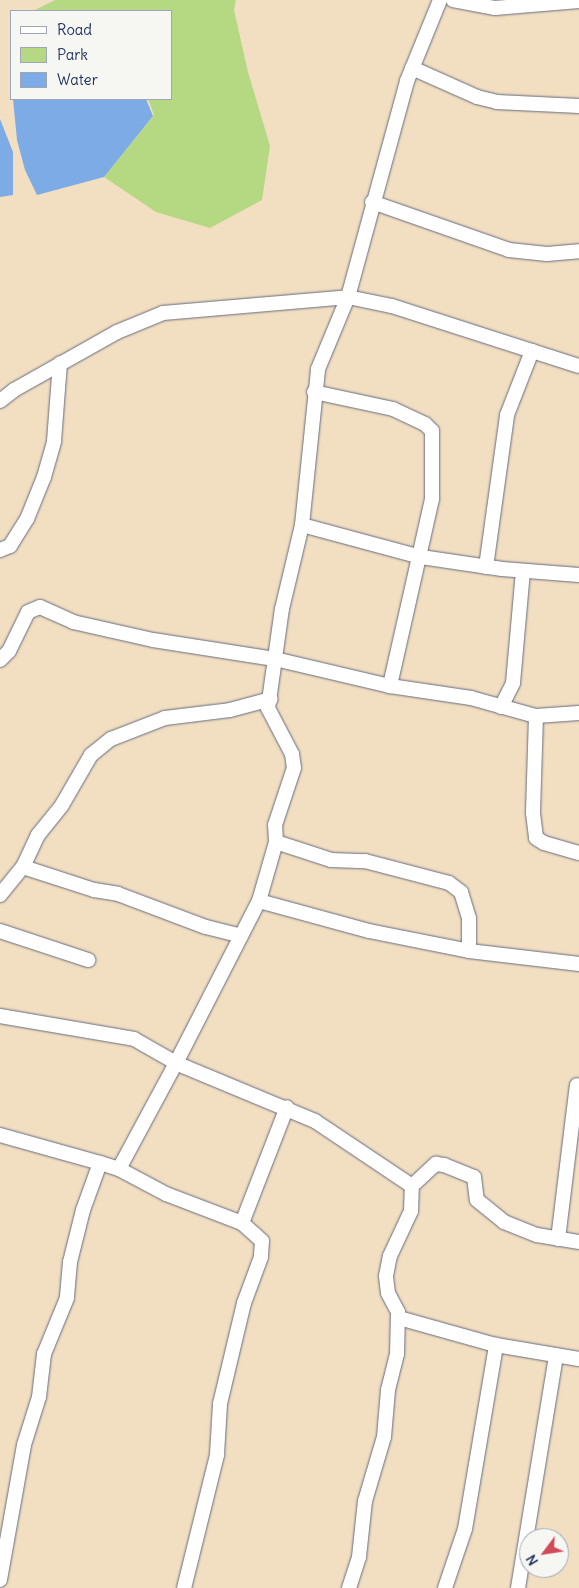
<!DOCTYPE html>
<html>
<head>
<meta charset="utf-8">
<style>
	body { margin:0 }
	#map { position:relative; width:579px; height:1588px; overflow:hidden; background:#f2dec0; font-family:Delius,sans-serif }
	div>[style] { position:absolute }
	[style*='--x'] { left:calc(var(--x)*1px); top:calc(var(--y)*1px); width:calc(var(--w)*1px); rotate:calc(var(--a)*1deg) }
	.green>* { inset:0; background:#b5d982 }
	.water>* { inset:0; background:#7cabe6 }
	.roads { filter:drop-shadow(0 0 1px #666c80) drop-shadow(0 0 1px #666c80) }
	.street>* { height:14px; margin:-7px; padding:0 7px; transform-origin:7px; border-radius:7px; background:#fff }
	span { translate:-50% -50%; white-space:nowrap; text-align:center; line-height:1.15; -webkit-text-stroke:4px #f6f6f2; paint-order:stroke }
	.legend { position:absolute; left:10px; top:10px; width:162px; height:90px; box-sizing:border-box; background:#f6f6f2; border:1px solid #9ea6b7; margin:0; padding:6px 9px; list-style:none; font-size:15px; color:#1b2f5e }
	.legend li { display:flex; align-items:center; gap:10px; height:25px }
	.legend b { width:25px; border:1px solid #9ea6b7 }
	.north { position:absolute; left:519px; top:1528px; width:50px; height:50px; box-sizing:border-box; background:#f6f6f2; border:1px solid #9ea6b7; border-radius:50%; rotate:239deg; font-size:14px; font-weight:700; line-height:20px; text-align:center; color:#1b2f5e }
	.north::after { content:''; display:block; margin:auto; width:18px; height:22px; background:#d1495b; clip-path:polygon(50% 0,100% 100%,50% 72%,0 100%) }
</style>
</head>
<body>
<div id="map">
	<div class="green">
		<div style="clip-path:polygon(55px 0,236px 0,234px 10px,248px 72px,270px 146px,262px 200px,210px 228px,156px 212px,104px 177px,154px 115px,148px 99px,171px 99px,171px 11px,33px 11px)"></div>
	</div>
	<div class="water">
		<div style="clip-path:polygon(13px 99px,146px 99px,153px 116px,104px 177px,37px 195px,25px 170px,17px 140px)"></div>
		<div style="clip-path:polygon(0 119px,13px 152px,13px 195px,0 197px)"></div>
	</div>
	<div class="roads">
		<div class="street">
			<div style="--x:453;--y:0;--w:43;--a:10.8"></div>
			<div style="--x:495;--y:8;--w:84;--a:-4.8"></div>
			<div style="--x:412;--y:68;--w:71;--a:24"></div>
			<div style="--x:477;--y:97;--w:21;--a:14"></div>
			<div style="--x:497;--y:102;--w:82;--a:2.8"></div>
			<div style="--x:372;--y:202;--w:145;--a:19.3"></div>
			<div style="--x:509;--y:250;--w:38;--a:6"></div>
			<div style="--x:547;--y:254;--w:32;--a:-5"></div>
			<div style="--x:314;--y:392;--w:81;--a:12.1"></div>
			<div style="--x:393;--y:409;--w:35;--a:25"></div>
			<div style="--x:425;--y:424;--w:10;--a:45"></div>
			<div style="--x:432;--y:431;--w:68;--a:90"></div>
			<div style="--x:432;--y:499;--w:192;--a:102.7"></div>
			<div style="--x:0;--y:401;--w:18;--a:-38"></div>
			<div style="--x:14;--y:390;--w:118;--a:-29.4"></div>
			<div style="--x:117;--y:332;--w:50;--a:-22.4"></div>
			<div style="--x:163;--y:313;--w:186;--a:-4.9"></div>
			<div style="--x:348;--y:297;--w:45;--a:11.6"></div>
			<div style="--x:392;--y:306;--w:196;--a:17.8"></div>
			<div style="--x:302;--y:525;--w:123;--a:15.1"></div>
			<div style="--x:421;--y:557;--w:82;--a:8.4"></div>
			<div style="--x:502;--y:569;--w:77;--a:4.5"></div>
			<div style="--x:0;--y:550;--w:11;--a:-22"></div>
			<div style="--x:10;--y:546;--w:32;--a:-58"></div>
			<div style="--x:27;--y:519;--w:45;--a:-68"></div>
			<div style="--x:44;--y:477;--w:37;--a:-74"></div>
			<div style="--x:54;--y:441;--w:78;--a:-85.6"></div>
			<div style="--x:486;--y:567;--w:153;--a:-82.1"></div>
			<div style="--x:507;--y:415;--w:69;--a:-68.7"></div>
			<div style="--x:0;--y:660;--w:13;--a:-45"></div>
			<div style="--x:9;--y:651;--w:43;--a:-64"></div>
			<div style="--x:28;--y:612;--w:13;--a:-23"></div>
			<div style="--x:40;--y:607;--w:36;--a:24"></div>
			<div style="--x:73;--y:622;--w:82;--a:12.7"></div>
			<div style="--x:153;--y:640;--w:123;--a:8.9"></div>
			<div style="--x:275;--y:659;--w:118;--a:13.2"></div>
			<div style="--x:390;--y:686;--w:82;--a:8.4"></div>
			<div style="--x:471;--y:698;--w:67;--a:15.5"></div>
			<div style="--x:536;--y:716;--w:43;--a:-4"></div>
			<div style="--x:501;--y:707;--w:27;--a:-63"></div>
			<div style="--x:513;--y:683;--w:111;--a:-84.9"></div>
			<div style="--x:536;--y:716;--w:97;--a:91.8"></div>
			<div style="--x:533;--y:813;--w:25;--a:83"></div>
			<div style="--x:536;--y:838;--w:9;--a:32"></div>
			<div style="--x:544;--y:843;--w:36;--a:16"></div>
			<div style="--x:276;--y:842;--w:58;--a:18.1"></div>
			<div style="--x:331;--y:860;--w:34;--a:2"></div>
			<div style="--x:365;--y:861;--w:87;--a:14.7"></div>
			<div style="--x:449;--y:883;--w:15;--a:37"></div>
			<div style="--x:461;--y:892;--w:27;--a:73"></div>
			<div style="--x:469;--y:918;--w:33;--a:90"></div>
			<div style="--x:23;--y:867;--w:75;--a:17.9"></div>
			<div style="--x:94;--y:890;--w:24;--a:9"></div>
			<div style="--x:118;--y:894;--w:94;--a:20.6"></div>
			<div style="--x:206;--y:927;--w:36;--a:14"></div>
			<div style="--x:0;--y:895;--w:36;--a:-51"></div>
			<div style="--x:23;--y:867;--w:35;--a:-65"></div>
			<div style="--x:38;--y:835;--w:38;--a:-51"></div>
			<div style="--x:62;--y:805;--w:58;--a:-59.9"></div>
			<div style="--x:91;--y:755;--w:26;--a:-39"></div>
			<div style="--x:111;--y:739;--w:58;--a:-21.3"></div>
			<div style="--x:165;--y:718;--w:65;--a:-7"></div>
			<div style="--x:230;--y:710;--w:42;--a:-15"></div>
			<div style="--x:259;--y:901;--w:114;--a:15.3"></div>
			<div style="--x:369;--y:931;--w:102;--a:11.3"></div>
			<div style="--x:469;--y:951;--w:111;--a:6.7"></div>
			<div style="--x:0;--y:931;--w:93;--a:18.2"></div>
			<div style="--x:0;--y:1016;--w:136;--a:9.7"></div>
			<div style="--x:134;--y:1039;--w:48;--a:29.7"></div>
			<div style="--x:176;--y:1063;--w:120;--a:118.3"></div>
			<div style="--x:119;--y:1169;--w:20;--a:-162"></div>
			<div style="--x:100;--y:1163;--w:50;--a:109.9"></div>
			<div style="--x:83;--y:1210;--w:54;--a:104"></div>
			<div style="--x:70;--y:1262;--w:36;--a:95"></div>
			<div style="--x:67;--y:1298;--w:61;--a:112.3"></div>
			<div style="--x:44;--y:1354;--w:43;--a:96.6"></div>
			<div style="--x:39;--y:1397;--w:50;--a:107.4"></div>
			<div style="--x:24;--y:1445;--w:137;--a:100.1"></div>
			<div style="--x:0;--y:1135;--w:104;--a:15.6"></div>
			<div style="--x:119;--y:1169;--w:53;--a:28"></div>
			<div style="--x:166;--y:1194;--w:81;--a:20.9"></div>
			<div style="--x:242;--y:1223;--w:27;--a:42"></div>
			<div style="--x:262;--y:1241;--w:16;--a:94"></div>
			<div style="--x:261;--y:1257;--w:49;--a:110.3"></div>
			<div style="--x:244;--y:1303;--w:104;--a:103.4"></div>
			<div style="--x:220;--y:1404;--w:51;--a:93.4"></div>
			<div style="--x:217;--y:1455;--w:137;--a:103.9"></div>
			<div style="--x:412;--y:1186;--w:33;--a:-43"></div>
			<div style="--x:436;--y:1164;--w:8;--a:7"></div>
			<div style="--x:444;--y:1165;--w:32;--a:22"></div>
			<div style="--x:474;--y:1177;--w:23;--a:83"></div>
			<div style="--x:477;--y:1200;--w:35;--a:39"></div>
			<div style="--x:504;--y:1222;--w:35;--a:22"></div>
			<div style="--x:537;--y:1235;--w:43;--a:9.5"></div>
			<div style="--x:242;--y:1223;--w:124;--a:-68.8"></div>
			<div style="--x:558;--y:1239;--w:155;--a:-83"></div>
			<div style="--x:399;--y:1318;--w:101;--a:15.6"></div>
			<div style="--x:496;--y:1345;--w:84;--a:9.6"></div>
			<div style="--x:349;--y:1588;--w:33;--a:-72"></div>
			<div style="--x:359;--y:1557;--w:56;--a:-83.9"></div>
			<div style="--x:365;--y:1501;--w:67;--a:-73.5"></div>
			<div style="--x:384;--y:1437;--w:47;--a:-85.1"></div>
			<div style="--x:388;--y:1390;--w:37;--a:-76"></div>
			<div style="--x:397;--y:1354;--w:42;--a:-88.6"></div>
			<div style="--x:398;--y:1312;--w:21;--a:-118"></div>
			<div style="--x:388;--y:1293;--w:17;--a:-97"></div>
			<div style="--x:386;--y:1276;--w:20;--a:-79"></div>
			<div style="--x:390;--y:1256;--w:50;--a:-65"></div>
			<div style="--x:411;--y:1211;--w:25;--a:-88"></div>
			<div style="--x:412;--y:1186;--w:117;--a:-146.2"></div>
			<div style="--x:315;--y:1121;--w:151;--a:-157.4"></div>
			<div style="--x:176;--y:1063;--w:182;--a:-62.9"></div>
			<div style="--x:259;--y:901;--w:61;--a:-73.9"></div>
			<div style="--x:276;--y:842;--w:17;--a:-93"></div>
			<div style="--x:275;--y:825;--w:60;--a:-71.6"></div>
			<div style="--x:294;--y:768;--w:14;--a:-98"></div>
			<div style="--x:292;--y:754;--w:52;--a:-117.6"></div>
			<div style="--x:268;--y:708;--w:100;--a:-82"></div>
			<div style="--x:282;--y:609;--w:86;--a:-76.6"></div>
			<div style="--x:302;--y:525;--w:157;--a:-84.1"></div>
			<div style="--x:318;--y:369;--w:78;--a:-67.4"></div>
			<div style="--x:348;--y:297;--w:224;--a:-74.7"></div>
			<div style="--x:407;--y:81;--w:87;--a:-67.8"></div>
			<div style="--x:445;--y:1588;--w:62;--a:-71.3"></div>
			<div style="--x:465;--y:1529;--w:187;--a:-80.4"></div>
			<div style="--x:518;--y:1588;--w:236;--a:-80.7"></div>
		</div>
	</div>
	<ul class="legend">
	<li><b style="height:6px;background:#fff"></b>Road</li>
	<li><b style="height:14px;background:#b5d982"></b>Park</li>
	<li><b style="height:14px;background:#7cabe6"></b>Water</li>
	</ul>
	<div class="north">N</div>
</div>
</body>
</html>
